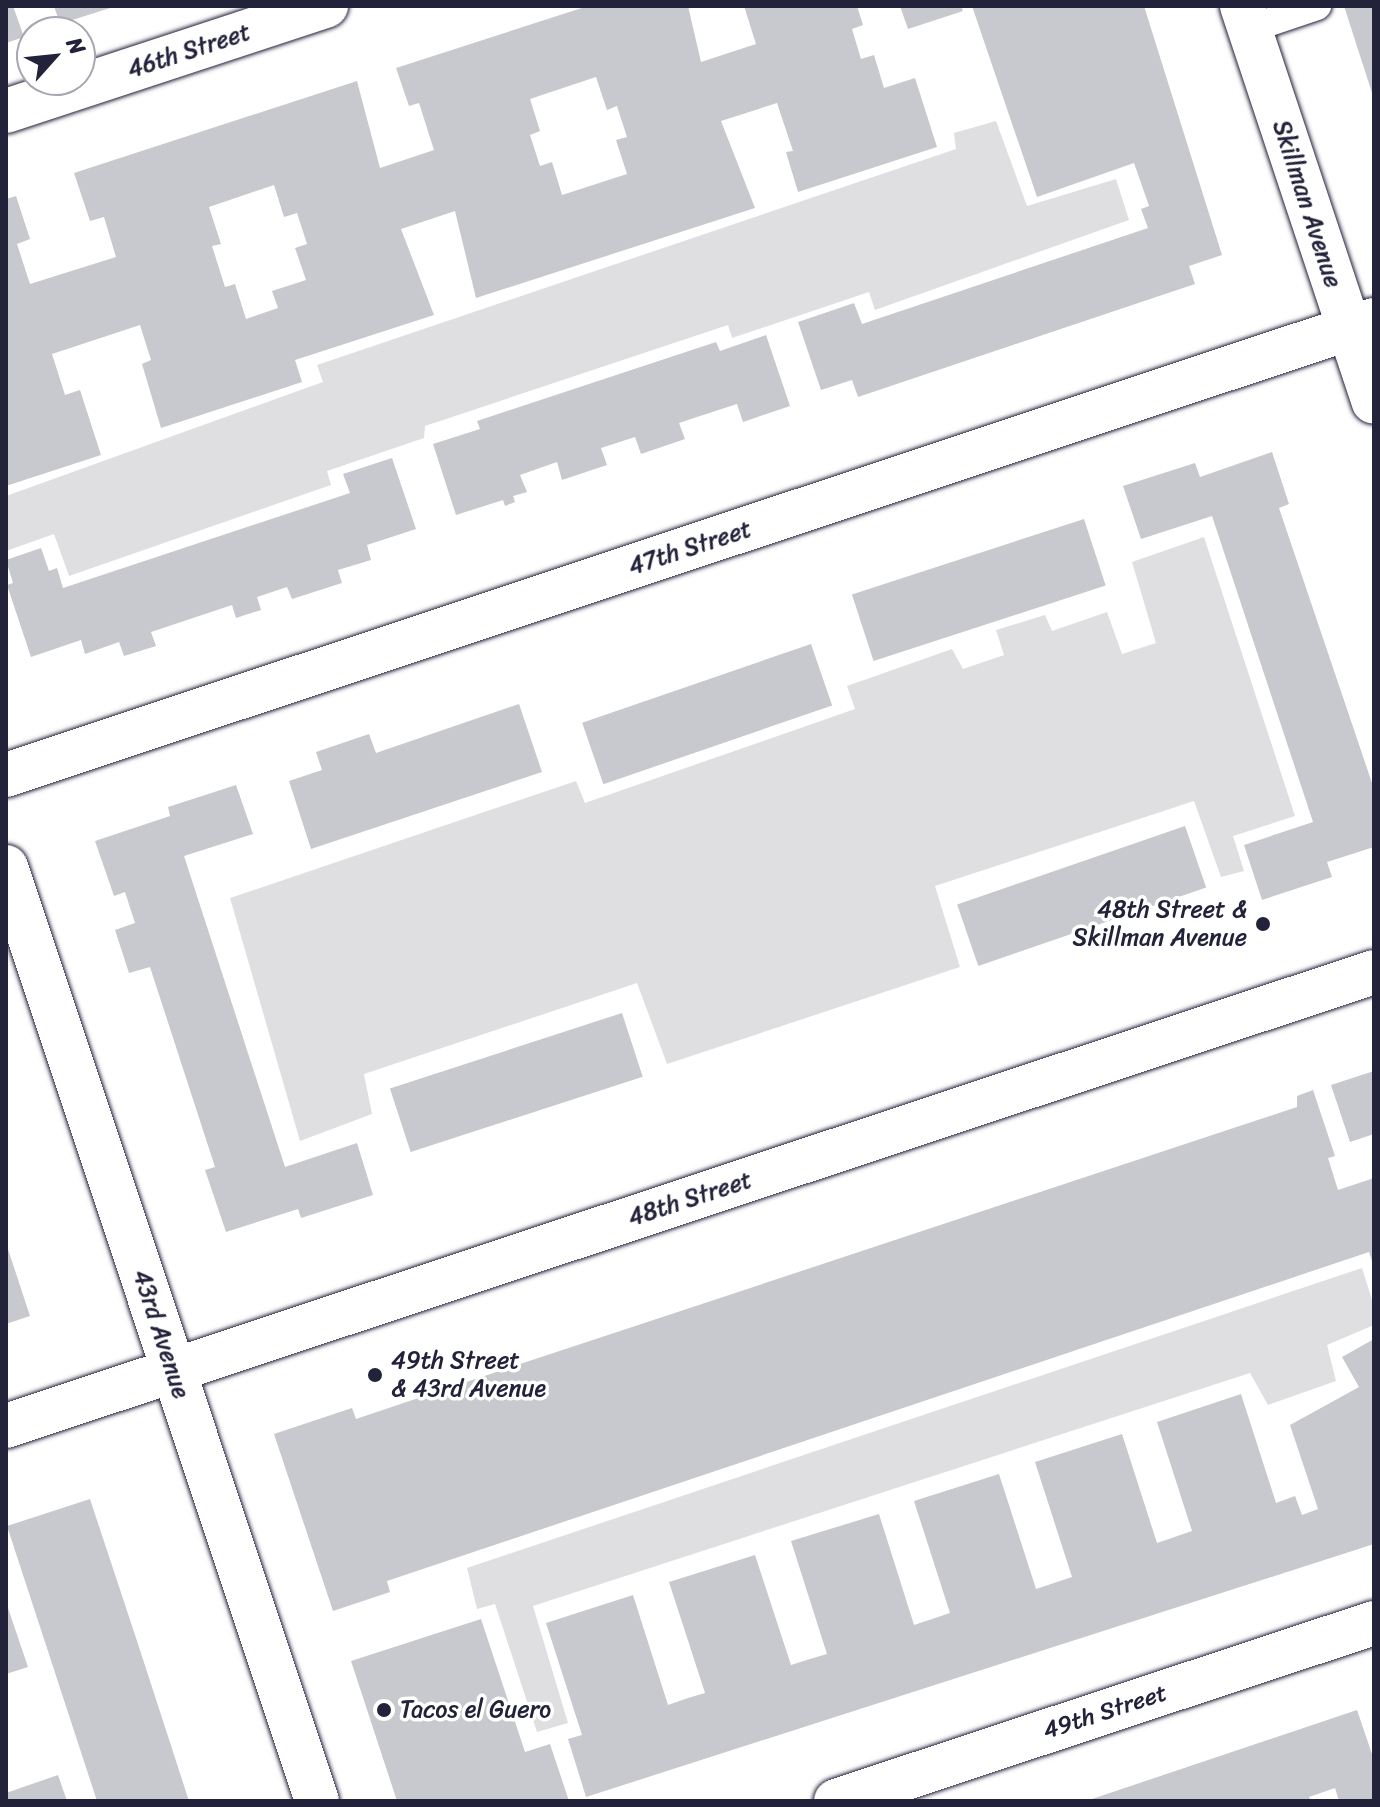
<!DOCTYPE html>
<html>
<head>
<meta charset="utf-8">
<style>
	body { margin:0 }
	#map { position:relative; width:1380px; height:1807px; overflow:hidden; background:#fff; font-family:Sriracha,sans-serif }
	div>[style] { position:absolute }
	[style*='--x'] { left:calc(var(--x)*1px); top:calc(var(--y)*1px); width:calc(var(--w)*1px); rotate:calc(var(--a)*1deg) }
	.green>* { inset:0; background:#dfdfe2 }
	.building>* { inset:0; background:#c8c8cf; transform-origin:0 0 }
	.roads { filter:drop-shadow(0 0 2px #22223b) drop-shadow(0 0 2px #22223b) }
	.service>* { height:28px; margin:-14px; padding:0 14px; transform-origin:14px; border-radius:14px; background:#fff }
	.minor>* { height:44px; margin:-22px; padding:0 22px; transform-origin:22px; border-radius:22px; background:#fff }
	.tertiary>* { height:44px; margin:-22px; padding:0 22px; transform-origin:22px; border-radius:22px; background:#fff }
	.dots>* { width:22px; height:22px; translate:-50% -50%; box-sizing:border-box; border:4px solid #fff; border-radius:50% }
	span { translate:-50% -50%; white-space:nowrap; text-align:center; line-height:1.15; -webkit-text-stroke:7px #fff; paint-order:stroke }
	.street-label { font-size:24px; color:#22223b }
	.poi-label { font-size:24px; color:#22223b }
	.right { translate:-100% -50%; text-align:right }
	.left { translate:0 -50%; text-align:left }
	.frame { position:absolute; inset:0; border:8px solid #22223b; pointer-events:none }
	.north { position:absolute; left:16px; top:16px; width:80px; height:80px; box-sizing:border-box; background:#fff; border:2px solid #a7a7b1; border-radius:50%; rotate:63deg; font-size:22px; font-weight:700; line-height:32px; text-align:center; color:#22223b }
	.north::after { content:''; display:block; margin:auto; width:28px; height:36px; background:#22223b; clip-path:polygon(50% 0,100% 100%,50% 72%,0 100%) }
</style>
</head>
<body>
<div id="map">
	<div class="green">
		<div style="clip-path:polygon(996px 121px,1027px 206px,1116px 179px,1129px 220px,875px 310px,869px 292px,732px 338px,728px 325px,425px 426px,424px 438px,327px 471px,331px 485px,69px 576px,54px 534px,6px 551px,6px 496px,323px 382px,317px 365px,956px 149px,954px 133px)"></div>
		<div style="clip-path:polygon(1204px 537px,1295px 816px,1233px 836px,1244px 871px,1221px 877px,1194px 801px,935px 886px,960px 967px,667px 1064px,637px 983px,364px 1074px,372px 1114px,300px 1141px,230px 898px,576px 781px,585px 803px,855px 709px,847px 686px,952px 649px,963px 669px,1004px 655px,996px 630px,1045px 615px,1052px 631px,1107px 612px,1122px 654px,1156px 643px,1132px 562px)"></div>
		<div style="clip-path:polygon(1362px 1268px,1374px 1306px,1374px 1325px,1327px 1345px,1336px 1381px,1268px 1405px,1250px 1373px,533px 1606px,568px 1723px,537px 1732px,495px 1604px,477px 1609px,467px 1568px)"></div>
	</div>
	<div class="building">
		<div style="clip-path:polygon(6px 6px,13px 6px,24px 37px,6px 43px)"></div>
		<div style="clip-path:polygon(54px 6px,113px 6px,113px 7px,60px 24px)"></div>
		<div style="clip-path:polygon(evenodd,588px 6px,688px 6px,701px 62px,756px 44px,744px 6px,857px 6px,863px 25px,852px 29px,861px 59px,874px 55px,884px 88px,915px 78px,937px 147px,798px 192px,786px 152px,793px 151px,777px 103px,721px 121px,755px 208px,476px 298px,455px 211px,401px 229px,434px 315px,295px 360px,302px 382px,161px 428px,142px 364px,151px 360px,140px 325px,52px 354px,65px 395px,80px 390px,101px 455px,6px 486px,6px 199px,16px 196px,30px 239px,17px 244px,30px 284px,116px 257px,104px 217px,90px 221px,74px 173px,357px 81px,380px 168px,434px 150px,419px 103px,409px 106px,396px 68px,588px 6px,596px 77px,607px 110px,617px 106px,627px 137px,616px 140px,627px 174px,562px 195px,552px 162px,540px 166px,530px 135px,540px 131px,530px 99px,596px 77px,588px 6px,274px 185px,284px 217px,297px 213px,307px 244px,295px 248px,306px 280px,272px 291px,278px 308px,246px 319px,235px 284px,225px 287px,212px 246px,221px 244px,209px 207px,274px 185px)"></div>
		<div style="clip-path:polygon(900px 6px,961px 6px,963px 11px,908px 29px)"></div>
		<div style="clip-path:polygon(972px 6px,1144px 6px,1222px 255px,1189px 266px,1195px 284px,858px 397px,852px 380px,821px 390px,798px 322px,854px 303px,862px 324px,1148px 228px,1141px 209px,1149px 206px,1134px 163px,1037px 197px)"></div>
		<div style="clip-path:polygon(1344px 6px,1374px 6px,1374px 96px,1373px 96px)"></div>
		<div style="clip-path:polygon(766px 335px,790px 406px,743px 422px,737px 404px,697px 417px,679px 423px,685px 439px,641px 454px,635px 437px,601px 448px,607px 465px,562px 480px,557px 462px,537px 469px,520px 475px,527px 492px,513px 496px,515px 502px,505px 506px,503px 500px,456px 515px,433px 444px,480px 429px,477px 421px,716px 342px,720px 351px)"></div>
		<div style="clip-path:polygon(1272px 452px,1289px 504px,1279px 508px,1374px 789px,1374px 847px,1327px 862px,1332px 877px,1262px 900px,1244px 845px,1313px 822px,1216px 528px,1212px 516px,1141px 539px,1123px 486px,1195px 463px,1200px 477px)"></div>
		<div style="clip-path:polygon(392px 458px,416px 529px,367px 545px,371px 560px,338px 570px,342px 583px,292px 599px,287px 587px,257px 597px,261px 610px,236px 618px,232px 605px,151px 632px,156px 646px,124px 656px,119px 642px,85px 654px,81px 640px,31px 657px,7px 585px,13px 583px,6px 560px,41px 548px,49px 571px,57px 568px,63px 588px,350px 493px,343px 474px)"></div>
		<div style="left:1084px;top:519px;width:70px;height:244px;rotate:72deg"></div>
		<div style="left:811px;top:644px;width:65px;height:242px;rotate:71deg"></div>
		<div style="clip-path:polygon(519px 704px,542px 772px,311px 849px,289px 781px,322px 770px,316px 752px,369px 734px,376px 753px)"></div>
		<div style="clip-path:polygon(236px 785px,253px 834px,184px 856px,285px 1167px,357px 1143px,373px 1195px,301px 1218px,298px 1209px,226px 1232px,205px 1170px,215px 1167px,150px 967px,129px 973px,115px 930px,135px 923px,125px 892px,114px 896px,95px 841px,170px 816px,168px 807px)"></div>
		<div style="left:1185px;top:826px;width:65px;height:241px;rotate:71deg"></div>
		<div style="left:622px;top:1013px;width:67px;height:244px;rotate:72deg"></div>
		<div style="clip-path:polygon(1374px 1071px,1374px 1134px,1350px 1142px,1331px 1085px)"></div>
		<div style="clip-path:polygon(1313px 1090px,1335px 1156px,1328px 1158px,1338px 1190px,1374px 1178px,1374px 1267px,1369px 1252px,387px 1581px,390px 1592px,333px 1611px,274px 1434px,352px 1408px,356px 1419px,457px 1385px,1297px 1107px,1297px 1096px)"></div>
		<div style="clip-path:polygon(6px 1243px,30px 1316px,6px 1324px)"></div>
		<div style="clip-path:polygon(1374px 1339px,1374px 1544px,586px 1797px,568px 1739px,582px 1735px,546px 1623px,633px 1595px,668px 1705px,688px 1698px,705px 1693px,669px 1582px,755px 1555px,791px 1665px,810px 1659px,827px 1654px,791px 1541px,879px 1514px,914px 1625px,950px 1613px,914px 1501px,999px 1474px,1036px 1589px,1072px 1577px,1035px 1462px,1122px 1434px,1157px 1543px,1192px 1531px,1157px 1422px,1241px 1394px,1276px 1503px,1295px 1496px,1302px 1515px,1318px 1509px,1290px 1425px,1359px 1387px,1342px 1357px)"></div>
		<div style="clip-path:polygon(90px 1499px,137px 1641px,189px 1801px,97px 1801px,7px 1526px)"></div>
		<div style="clip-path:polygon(6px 1602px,28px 1667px,6px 1674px)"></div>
		<div style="clip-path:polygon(481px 1619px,525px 1752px,550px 1744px,569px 1801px,397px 1801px,351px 1661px)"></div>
		<div style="clip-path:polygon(1357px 1710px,1374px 1760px,1374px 1801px,1339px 1801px,1335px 1788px,1309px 1797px,1311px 1801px,1086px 1801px)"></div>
		<div style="clip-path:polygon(58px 1775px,67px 1801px,6px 1801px,6px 1793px)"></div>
	</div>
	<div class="roads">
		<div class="service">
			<div style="--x:1249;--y:29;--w:72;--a:-18.7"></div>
		</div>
		<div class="minor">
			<div style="--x:1242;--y:6;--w:417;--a:71.6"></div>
			<div style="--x:6;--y:111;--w:337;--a:-18.2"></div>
			<div style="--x:6;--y:775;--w:1442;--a:-18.4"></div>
			<div style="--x:6;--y:867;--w:984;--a:71.58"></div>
			<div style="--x:836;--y:1801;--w:567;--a:-18.31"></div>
		</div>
		<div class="tertiary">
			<div style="--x:6;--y:1426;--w:1441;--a:-18.36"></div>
		</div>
	</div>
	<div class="dots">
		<div style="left:1263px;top:924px;background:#22223b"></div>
		<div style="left:375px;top:1375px;background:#22223b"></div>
		<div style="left:384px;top:1710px;background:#22223b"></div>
	</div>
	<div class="street-label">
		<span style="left:189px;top:51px;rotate:-18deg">46th Street</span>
		<span style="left:1307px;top:204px;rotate:72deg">Skillman Avenue</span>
		<span style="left:690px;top:548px;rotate:-18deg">47th Street</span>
		<span style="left:690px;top:1199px;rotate:-18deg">48th Street</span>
		<span style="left:161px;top:1334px;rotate:72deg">43rd Avenue</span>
		<span style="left:1105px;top:1712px;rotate:-18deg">49th Street</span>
	</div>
	<div class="poi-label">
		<span class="right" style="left:1247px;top:924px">48th Street &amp;<br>Skillman Avenue</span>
		<span class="left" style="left:391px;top:1375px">49th Street<br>&amp; 43rd Avenue</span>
		<span class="left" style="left:400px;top:1710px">Tacos el Guero</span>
	</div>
	<div class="frame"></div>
	<div class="north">N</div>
</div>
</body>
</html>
